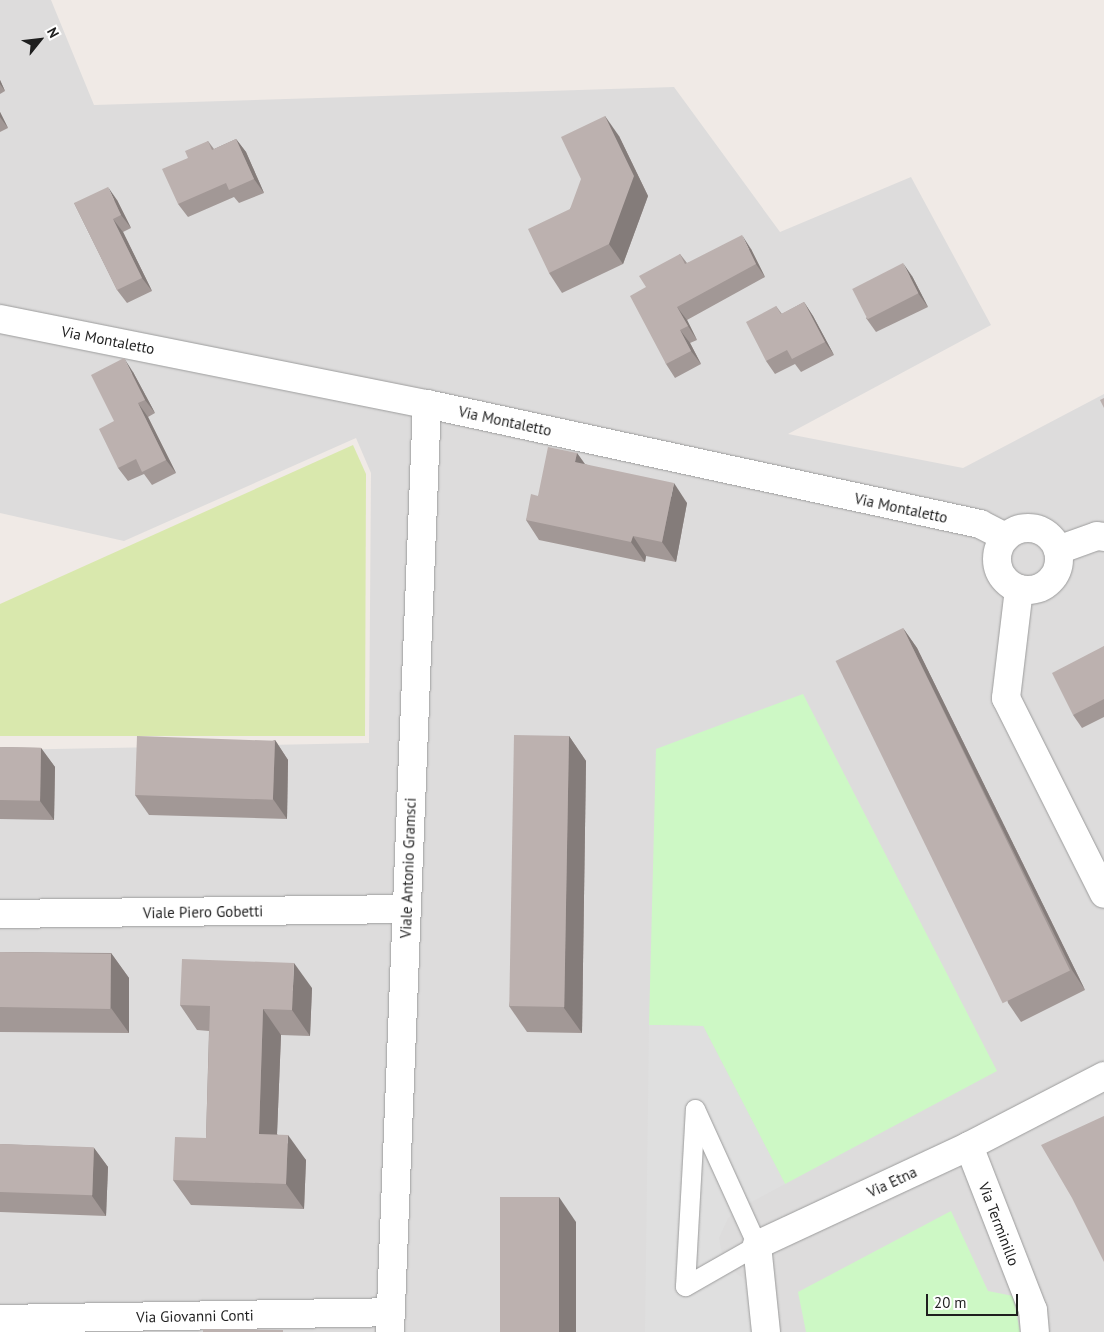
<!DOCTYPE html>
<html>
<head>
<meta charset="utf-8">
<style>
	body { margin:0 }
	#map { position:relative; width:1104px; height:1332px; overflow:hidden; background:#f0eae6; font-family:"PT Sans",sans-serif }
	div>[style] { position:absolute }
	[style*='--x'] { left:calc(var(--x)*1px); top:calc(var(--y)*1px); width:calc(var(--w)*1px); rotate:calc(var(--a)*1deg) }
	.residential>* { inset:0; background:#dddcdc }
	.grass>* { inset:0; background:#d9e8ad }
	.park>* { inset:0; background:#cdf8c5 }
	.parking>* { inset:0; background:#dfdfdf }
	.roads { filter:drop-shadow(0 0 1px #9c9c9c) drop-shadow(0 0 1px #9c9c9c) }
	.service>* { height:19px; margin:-9.5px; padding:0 9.5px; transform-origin:9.5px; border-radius:9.5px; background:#fff }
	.minor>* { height:28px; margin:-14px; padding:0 14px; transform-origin:14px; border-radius:14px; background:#fff }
	.minor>.ring { margin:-14px; padding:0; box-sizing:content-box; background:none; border:28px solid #fff; border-radius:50% }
	.wall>* { inset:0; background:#a29896 }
	.shaded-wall>* { inset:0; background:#847c7a }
	.building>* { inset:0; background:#bcb1af; transform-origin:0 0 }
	span { translate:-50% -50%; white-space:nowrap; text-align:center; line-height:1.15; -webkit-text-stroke:5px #fff; paint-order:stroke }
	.street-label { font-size:15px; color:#1f1f1f }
	.north { position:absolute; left:15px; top:15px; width:50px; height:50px; -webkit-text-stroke:4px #fff; paint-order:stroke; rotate:61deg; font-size:14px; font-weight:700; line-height:20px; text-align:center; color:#1f1f1f }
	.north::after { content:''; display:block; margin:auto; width:18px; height:22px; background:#1f1f1f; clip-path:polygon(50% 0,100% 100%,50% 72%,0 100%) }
	.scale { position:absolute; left:926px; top:1294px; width:92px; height:22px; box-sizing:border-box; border:2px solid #1f1f1f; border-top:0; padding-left:6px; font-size:15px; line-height:18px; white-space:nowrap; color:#1f1f1f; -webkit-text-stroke:4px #fff; paint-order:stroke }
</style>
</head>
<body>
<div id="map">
	<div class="residential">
		<div style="clip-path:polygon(0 0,51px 0,94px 105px,674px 87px,780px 232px,911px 177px,991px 325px,788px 434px,963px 468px,1104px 394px,1104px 1332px,0 1332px,0 750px,369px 743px,371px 473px,356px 438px,124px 541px,0 513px)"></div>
	</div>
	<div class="grass">
		<div style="clip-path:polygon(353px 445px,366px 474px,365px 736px,0 736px,0 604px)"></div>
	</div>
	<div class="park">
		<div style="clip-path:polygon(803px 694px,997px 1071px,785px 1184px,703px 1026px,649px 1025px,656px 749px)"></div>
		<div style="clip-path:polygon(951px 1211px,988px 1291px,1013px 1296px,1020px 1332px,806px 1332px,798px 1292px)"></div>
	</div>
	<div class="parking">
		<div style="clip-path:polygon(649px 1025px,703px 1026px,785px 1184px,740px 1208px,728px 1218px,719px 1238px,724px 1264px,751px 1284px,756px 1332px,645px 1332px)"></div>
	</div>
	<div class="roads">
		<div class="service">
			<div style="--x:695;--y:1109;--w:149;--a:65.5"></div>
			<div style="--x:757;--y:1245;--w:83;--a:150.3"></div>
			<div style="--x:685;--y:1286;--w:177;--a:-86.8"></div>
		</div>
		<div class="minor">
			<div style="--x:0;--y:319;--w:435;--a:11.3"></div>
			<div style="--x:427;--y:404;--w:566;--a:12.24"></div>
			<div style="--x:980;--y:524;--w:29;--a:27"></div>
			<div class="ring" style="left:997px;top:528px;width:34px;height:34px"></div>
			<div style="--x:1058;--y:550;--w:41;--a:-19.7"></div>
			<div style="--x:1097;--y:536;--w:7;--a:8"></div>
			<div style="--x:1019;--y:589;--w:110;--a:96.8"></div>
			<div style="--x:1006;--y:698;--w:219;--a:63.4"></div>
			<div style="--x:0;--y:914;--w:407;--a:-0.7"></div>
			<div style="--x:969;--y:1146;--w:176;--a:68.7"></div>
			<div style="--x:1033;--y:1310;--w:22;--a:85"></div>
			<div style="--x:0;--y:1319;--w:391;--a:-1"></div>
			<div style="--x:390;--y:1332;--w:929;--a:-87.72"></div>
			<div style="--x:766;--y:1332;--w:87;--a:-95.9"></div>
			<div style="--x:757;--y:1245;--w:234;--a:-25"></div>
			<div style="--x:969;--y:1146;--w:152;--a:-27.4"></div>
		</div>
	</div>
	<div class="wall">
		<div style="clip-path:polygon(0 80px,5px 91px,0 94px)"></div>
		<div style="clip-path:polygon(0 112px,8px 128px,0 132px)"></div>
		<div style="clip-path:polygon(619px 136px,648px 196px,623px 264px,562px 293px,549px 273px,570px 209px)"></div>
		<div style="clip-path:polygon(236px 139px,246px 152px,264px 193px,239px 203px,234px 197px,188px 217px,178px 204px,188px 158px,208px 141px,214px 149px)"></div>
		<div style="clip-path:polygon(117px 200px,131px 228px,123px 232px,152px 291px,127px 303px,117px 290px,74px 203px)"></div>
		<div style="clip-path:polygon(751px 249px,765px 277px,687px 320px,697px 340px,690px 343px,701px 364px,675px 378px,666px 364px,646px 287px,680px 254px,687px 263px)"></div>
		<div style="clip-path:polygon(912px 276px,928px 307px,876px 332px,866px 318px)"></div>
		<div style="clip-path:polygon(804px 302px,813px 316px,834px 355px,801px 372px,795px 364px,775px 374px,766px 361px,776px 306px,782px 314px)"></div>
		<div style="clip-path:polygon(133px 372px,155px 413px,148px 417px,176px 473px,152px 485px,144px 474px,128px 481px,118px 468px,114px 421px)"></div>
		<div style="clip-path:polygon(577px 453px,585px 464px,687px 503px,676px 562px,646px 556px,645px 562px,539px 540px,526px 520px,538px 496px)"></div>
		<div style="clip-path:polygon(903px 628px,917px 648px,1085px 990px,1021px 1022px,1008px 1003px)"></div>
		<div style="clip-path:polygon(1104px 646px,1104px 717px,1082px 728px,1073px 715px)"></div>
		<div style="clip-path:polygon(569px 736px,586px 761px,582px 1033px,527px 1032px,509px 1006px)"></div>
		<div style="clip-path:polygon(275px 740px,288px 760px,287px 819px,149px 815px,135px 795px)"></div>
		<div style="clip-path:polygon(0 747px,41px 748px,55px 767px,54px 820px,0 819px)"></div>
		<div style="clip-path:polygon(0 952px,111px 953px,129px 978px,129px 1033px,0 1032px)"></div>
		<div style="clip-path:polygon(312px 988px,310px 1036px,281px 1035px,277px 1134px,306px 1160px,304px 1209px,191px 1205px,173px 1180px,206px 1138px,209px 1031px,197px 1030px,180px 1005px)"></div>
		<div style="clip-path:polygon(0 1144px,94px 1148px,108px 1167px,106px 1216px,0 1212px)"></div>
	</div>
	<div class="shaded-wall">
		<div style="clip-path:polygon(0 80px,5px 91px,0 84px)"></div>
		<div style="clip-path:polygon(0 112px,8px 128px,0 117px)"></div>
		<div style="clip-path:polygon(605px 116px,619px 136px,648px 196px,623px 264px,609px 244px)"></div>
		<div style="clip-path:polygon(236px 139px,246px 152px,264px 193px,254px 179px)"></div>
		<div style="clip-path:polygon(108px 187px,117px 200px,131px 228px,121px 215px)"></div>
		<div style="clip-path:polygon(113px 219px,123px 232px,152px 291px,142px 278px)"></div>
		<div style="clip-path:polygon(742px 235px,751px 249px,765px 277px,756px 264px)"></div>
		<div style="clip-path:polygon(903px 263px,912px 276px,928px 307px,918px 293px)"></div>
		<div style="clip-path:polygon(804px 302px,813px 316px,834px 355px,825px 342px)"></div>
		<div style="clip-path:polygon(677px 307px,687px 320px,697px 340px,688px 326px)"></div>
		<div style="clip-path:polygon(680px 330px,690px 343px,701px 364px,691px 351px)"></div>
		<div style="clip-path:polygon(124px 358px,133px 372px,155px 413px,145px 400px)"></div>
		<div style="clip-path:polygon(138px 403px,148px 417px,176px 473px,166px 460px)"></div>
		<div style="clip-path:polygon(577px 453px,591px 473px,575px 462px)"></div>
		<div style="clip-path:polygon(674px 483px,687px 503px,676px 562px,662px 542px)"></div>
		<div style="clip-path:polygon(633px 536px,646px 556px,645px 562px,631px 542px)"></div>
		<div style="clip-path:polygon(903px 628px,917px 648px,1085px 990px,1072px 970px)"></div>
		<div style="clip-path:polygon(569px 736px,586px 761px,582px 1033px,564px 1008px)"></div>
		<div style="clip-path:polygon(275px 740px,288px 760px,287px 819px,273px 799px)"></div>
		<div style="clip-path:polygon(41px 748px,55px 767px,54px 820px,40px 801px)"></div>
		<div style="clip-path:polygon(111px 953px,129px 978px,129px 1033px,111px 1008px)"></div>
		<div style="clip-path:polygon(294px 963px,312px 988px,310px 1036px,292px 1010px)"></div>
		<div style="clip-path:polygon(263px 1009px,281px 1035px,276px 1159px,259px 1134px)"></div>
		<div style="clip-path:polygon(288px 1135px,306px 1160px,304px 1209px,286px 1184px)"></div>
		<div style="clip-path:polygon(94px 1148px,108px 1167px,106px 1216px,92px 1196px)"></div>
		<div style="clip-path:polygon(559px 1197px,576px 1222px,576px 1332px,558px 1332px)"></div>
	</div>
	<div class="building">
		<div style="clip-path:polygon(605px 116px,634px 176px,609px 244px,549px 273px,528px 229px,570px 209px,581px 179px,561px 137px)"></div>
		<div style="clip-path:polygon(236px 139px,254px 179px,229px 190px,226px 183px,178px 204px,162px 169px,188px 158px,185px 151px,208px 141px,212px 150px)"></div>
		<div style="clip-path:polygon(108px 187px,121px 215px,113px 219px,142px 278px,117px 290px,74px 203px)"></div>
		<div style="clip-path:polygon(742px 235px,756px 264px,677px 307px,688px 326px,680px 330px,691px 351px,666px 364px,630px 296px,646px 287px,639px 276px,680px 254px,685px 264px)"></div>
		<div style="left:903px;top:263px;width:34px;height:57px;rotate:63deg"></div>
		<div style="clip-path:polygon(804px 302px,825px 342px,792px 359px,787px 350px,766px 361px,746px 322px,776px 306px,781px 314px)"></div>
		<div style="clip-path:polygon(124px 358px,145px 400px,138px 403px,166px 460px,142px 472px,136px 459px,118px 468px,99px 429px,114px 421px,91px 375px)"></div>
		<div style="clip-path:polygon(1104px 398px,1104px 408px,1100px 400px)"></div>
		<div style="clip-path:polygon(548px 447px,577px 453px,575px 462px,674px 483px,662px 542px,633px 536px,631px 542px,526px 520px,531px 494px,538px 496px)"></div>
		<div style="left:903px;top:628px;width:381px;height:75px;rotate:64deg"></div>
		<div style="clip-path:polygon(1104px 646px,1104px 699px,1073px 715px,1052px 673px)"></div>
		<div style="left:514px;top:735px;width:55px;height:271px;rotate:1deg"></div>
		<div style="left:137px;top:736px;width:138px;height:59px;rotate:2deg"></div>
		<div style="left:0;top:747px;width:41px;height:53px;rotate:1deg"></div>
		<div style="left:0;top:952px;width:111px;height:55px;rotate:1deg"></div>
		<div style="clip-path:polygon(182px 959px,294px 963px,292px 1010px,263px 1009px,259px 1134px,288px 1135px,286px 1184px,173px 1180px,175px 1137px,206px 1138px,210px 1006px,180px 1005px)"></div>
		<div style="clip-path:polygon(1104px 1116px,1104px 1262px,1072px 1198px,1041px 1145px)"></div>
		<div style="left:0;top:1144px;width:94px;height:48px;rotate:2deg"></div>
		<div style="left:500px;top:1197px;width:59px;height:135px"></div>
		<div style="clip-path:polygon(203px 1329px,283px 1330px,283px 1332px,203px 1332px)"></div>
	</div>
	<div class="street-label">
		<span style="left:108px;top:340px;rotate:11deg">Via Montaletto</span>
		<span style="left:505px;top:421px;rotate:12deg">Via Montaletto</span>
		<span style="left:901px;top:508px;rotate:12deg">Via Montaletto</span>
		<span style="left:408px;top:868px;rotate:-88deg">Viale Antonio Gramsci</span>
		<span style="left:203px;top:912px;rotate:-1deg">Viale Piero Gobetti</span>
		<span style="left:892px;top:1182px;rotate:-25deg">Via Etna</span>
		<span style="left:999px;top:1224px;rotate:69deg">Via Terminillo</span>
		<span style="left:195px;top:1316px;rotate:-1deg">Via Giovanni Conti</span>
	</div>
	<div class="north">N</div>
	<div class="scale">20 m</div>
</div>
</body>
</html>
